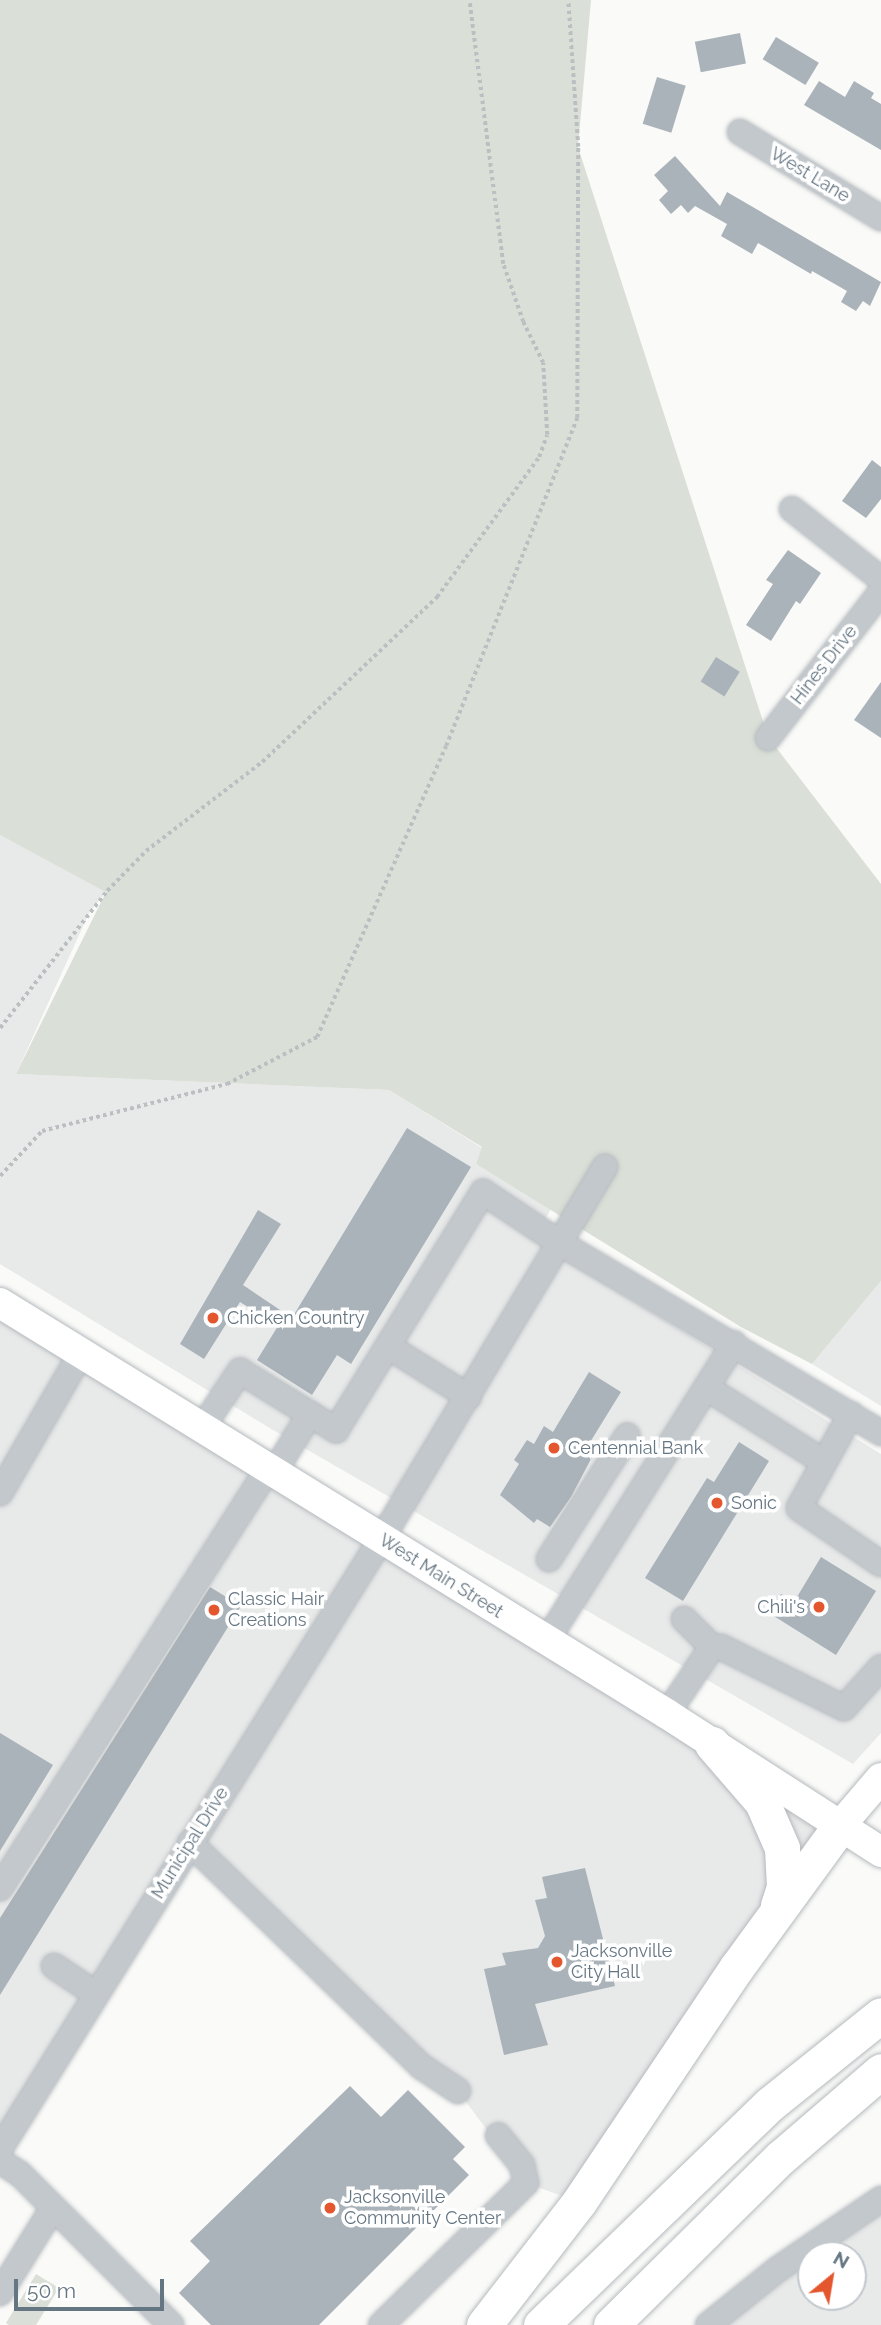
<!DOCTYPE html>
<html>
<head>
<meta charset="utf-8">
<style>
	body { margin:0 }
	#map { position:relative; width:881px; height:2325px; overflow:hidden; background:#fafaf8; font-family:Raleway,sans-serif }
	div>[style] { position:absolute }
	[style*='--x'] { left:calc(var(--x)*1px); top:calc(var(--y)*1px); width:calc(var(--w)*1px); rotate:calc(var(--a)*1deg) }
	.built>* { inset:0; background:#e8e9e9 }
	.green>* { inset:0; background:#dadfd7 }
	.building>* { inset:0; background:#aab3b9; transform-origin:0 0 }
	.path>* { height:3.5px; margin-top:-1.75px; transform-origin:0; background:repeating-linear-gradient(90deg,#bbbfc2 0 3.5px,transparent 0 7px) }
	.roads { filter:drop-shadow(0 0 2px #b5babe) drop-shadow(0 0 2px #b5babe) }
	.minor>* { height:24px; margin:-12px; padding:0 12px; transform-origin:12px; border-radius:12px; background:#c3c8cc }
	.major>* { height:30px; margin:-15px; padding:0 15px; transform-origin:15px; border-radius:15px; background:#fff }
	.highway>* { height:35px; margin:-17.5px; padding:0 17.5px; transform-origin:17.5px; border-radius:17.5px; background:#fff }
	.dots>* { width:19px; height:19px; translate:-50% -50%; box-sizing:border-box; border:4px solid #fff; border-radius:50% }
	span { translate:-50% -50%; white-space:nowrap; text-align:center; line-height:1.15; -webkit-text-stroke:7px #fff; paint-order:stroke }
	.street-label { font-size:18px; color:#657683 }
	.poi-label { font-size:18px; color:#657683 }
	.left { translate:0 -50%; text-align:left }
	.right { translate:-100% -50%; text-align:right }
	.north { position:absolute; left:797px; top:2241px; width:70px; height:70px; box-sizing:border-box; background:#fff; border:2px solid #c1c8cd; border-radius:50%; rotate:30deg; font-size:19px; font-weight:700; line-height:28px; text-align:center; color:#657683 }
	.north::after { content:''; display:block; margin:auto; width:24px; height:32px; background:#e4572e; clip-path:polygon(50% 0,100% 100%,50% 72%,0 100%) }
	.scale { position:absolute; left:14px; top:2279px; width:150px; height:32px; box-sizing:border-box; border:4px solid #657683; border-top:0; padding-left:9px; font-size:21px; line-height:24px; white-space:nowrap; color:#657683; -webkit-text-stroke:5px #fff; paint-order:stroke }
</style>
</head>
<body>
<div id="map">
	<div class="built">
		<div style="clip-path:polygon(0 835px,107px 891px,89px 913px,16px 1074px,389px 1090px,482px 1148px,476px 1164px,551px 1209px,533px 1239px,881px 1454px,881px 1733px,853px 1764px,273px 1430px,0 1264px)"></div>
		<div style="clip-path:polygon(881px 1281px,881px 1406px,812px 1364px)"></div>
		<div style="clip-path:polygon(0 1303px,840px 1826px,579px 2202px,526px 2183px,458px 2091px,190px 1843px,0 2149px)"></div>
		<div style="clip-path:polygon(evenodd,881px 2199px,881px 2325px,708px 2325px,881px 2199px,811px 2255px,853px 2255px,853px 2297px,811px 2297px,811px 2255px)"></div>
	</div>
	<div class="green">
		<div style="clip-path:polygon(0 0,591px 0,578px 147px,768px 737px,881px 884px,881px 1281px,812px 1364px,741px 1327px,476px 1164px,482px 1147px,389px 1090px,16px 1074px,106px 892px,0 835px)"></div>
		<div style="clip-path:polygon(36px 2274px,59px 2288px,36px 2325px,9px 2325px,6px 2323px)"></div>
	</div>
	<div class="building">
		<div style="left:740px;top:33px;width:31px;height:46px;rotate:79deg"></div>
		<div style="left:776px;top:37px;width:50px;height:26px;rotate:31deg"></div>
		<div style="left:657px;top:77px;width:30px;height:49px;rotate:17deg"></div>
		<div style="clip-path:polygon(819px 81px,845px 97px,854px 81px,874px 93px,871px 98px,881px 104px,881px 150px,804px 105px)"></div>
		<div style="clip-path:polygon(675px 156px,720px 206px,727px 192px,881px 282px,870px 306px,863px 301px,856px 311px,841px 302px,847px 291px,812px 271px,811px 274px,758px 243px,752px 254px,721px 236px,727px 224px,695px 206px,688px 213px,681px 205px,671px 214px,659px 200px,668px 191px,654px 175px)"></div>
		<div style="clip-path:polygon(872px 460px,881px 467px,881px 499px,866px 518px,842px 501px)"></div>
		<div style="clip-path:polygon(788px 550px,821px 573px,800px 604px,796px 601px,771px 641px,746px 625px,773px 584px,766px 580px)"></div>
		<div style="left:716px;top:657px;width:28px;height:29px;rotate:32deg"></div>
		<div style="clip-path:polygon(881px 682px,881px 738px,854px 720px)"></div>
		<div style="clip-path:polygon(407px 1128px,471px 1167px,351px 1364px,337px 1355px,312px 1395px,257px 1360px,278px 1326px,240px 1302px,204px 1359px,180px 1344px,258px 1210px,281px 1224px,243px 1285px,292px 1318px)"></div>
		<div style="clip-path:polygon(589px 1372px,621px 1392px,584px 1452px,592px 1457px,571px 1497px,550px 1527px,537px 1519px,534px 1523px,500px 1495px,519px 1464px,514px 1460px,527px 1440px,534px 1444px,544px 1426px,553px 1432px)"></div>
		<div style="clip-path:polygon(739px 1442px,769px 1461px,683px 1601px,645px 1578px,707px 1478px,714px 1482px)"></div>
		<div style="clip-path:polygon(821px 1557px,876px 1591px,836px 1655px,769px 1613px,781px 1594px,794px 1602px)"></div>
		<div style="clip-path:polygon(210px 1587px,241px 1606px,0 1995px,0 1918px)"></div>
		<div style="clip-path:polygon(0 1733px,53px 1765px,0 1851px)"></div>
		<div style="clip-path:polygon(585px 1868px,615px 1986px,535px 2004px,548px 2045px,504px 2055px,484px 1969px,506px 1965px,502px 1953px,538px 1948px,545px 1936px,535px 1900px,547px 1898px,542px 1877px)"></div>
		<div style="clip-path:polygon(350px 2086px,381px 2117px,408px 2090px,465px 2147px,453px 2159px,469px 2175px,319px 2325px,211px 2325px,179px 2293px,210px 2261px,190px 2241px)"></div>
	</div>
	<div class="path">
		<div style="--x:0;--y:1028;--w:174;--a:-52"></div>
		<div style="--x:107;--y:891;--w:56;--a:-45.7"></div>
		<div style="--x:146;--y:851;--w:146;--a:-37.5"></div>
		<div style="--x:262;--y:762;--w:241;--a:-43.3"></div>
		<div style="--x:437;--y:597;--w:173;--a:-53.9"></div>
		<div style="--x:539;--y:457;--w:23;--a:-70"></div>
		<div style="--x:547;--y:435;--w:72;--a:-93.2"></div>
		<div style="--x:543;--y:363;--w:46;--a:-116"></div>
		<div style="--x:523;--y:322;--w:61;--a:-109"></div>
		<div style="--x:503;--y:264;--w:266;--a:-97.3"></div>
		<div style="--x:0;--y:1176;--w:62;--a:-47"></div>
		<div style="--x:42;--y:1131;--w:191;--a:-14.3"></div>
		<div style="--x:227;--y:1084;--w:102;--a:-27.6"></div>
		<div style="--x:317;--y:1037;--w:318;--a:-66.1"></div>
		<div style="--x:446;--y:746;--w:353;--a:-68.2"></div>
		<div style="--x:577;--y:418;--w:271;--a:-89.8"></div>
		<div style="--x:578;--y:147;--w:147;--a:-93.9"></div>
	</div>
	<div class="roads">
		<div class="minor">
			<div style="--x:740;--y:132;--w:165;--a:31.4"></div>
			<div style="--x:792;--y:509;--w:113;--a:38.2"></div>
			<div style="--x:768;--y:738;--w:185;--a:-52.3"></div>
			<div style="--x:389;--y:1347;--w:94;--a:32"></div>
			<div style="--x:707;--y:1388;--w:138;--a:32.3"></div>
			<div style="--x:310;--y:1414;--w:31;--a:32"></div>
			<div style="--x:336;--y:1430;--w:280;--a:-58.3"></div>
			<div style="--x:483;--y:1192;--w:92;--a:33.5"></div>
			<div style="--x:560;--y:1243;--w:373;--a:30.6"></div>
			<div style="--x:851;--y:1414;--w:107;--a:119"></div>
			<div style="--x:799;--y:1508;--w:99;--a:34.3"></div>
			<div style="--x:202;--y:1428;--w:69;--a:-56.3"></div>
			<div style="--x:240;--y:1371;--w:82;--a:31.6"></div>
			<div style="--x:310;--y:1414;--w:67;--a:121.6"></div>
			<div style="--x:0;--y:1493;--w:162;--a:-59.9"></div>
			<div style="--x:549;--y:1559;--w:146;--a:-57.6"></div>
			<div style="--x:684;--y:1619;--w:40;--a:45"></div>
			<div style="--x:546;--y:1642;--w:353;--a:-57.8"></div>
			<div style="--x:667;--y:1714;--w:81;--a:-56.1"></div>
			<div style="--x:712;--y:1647;--w:9;--a:0"></div>
			<div style="--x:721;--y:1647;--w:137;--a:26.4"></div>
			<div style="--x:844;--y:1708;--w:55;--a:-47.9"></div>
			<div style="--x:190;--y:1843;--w:322;--a:44"></div>
			<div style="--x:422;--y:2067;--w:43;--a:33.7"></div>
			<div style="--x:0;--y:1888;--w:497;--a:-57.4"></div>
			<div style="--x:54;--y:1966;--w:50;--a:33.7"></div>
			<div style="--x:0;--y:2149;--w:721;--a:-57.99"></div>
			<div style="--x:382;--y:1538;--w:433;--a:-59"></div>
			<div style="--x:0;--y:2161;--w:24;--a:33"></div>
			<div style="--x:20;--y:2174;--w:214;--a:45"></div>
			<div style="--x:0;--y:2293;--w:100;--a:-58.1"></div>
			<div style="--x:381;--y:2325;--w:203;--a:-44.4"></div>
			<div style="--x:526;--y:2183;--w:18;--a:-103"></div>
			<div style="--x:522;--y:2165;--w:38;--a:-129"></div>
			<div style="--x:708;--y:2325;--w:90;--a:-38.7"></div>
			<div style="--x:778;--y:2269;--w:125;--a:-34.2"></div>
		</div>
		<div class="major">
			<div style="--x:0;--y:1303;--w:783;--a:31.64"></div>
			<div style="--x:667;--y:1714;--w:255;--a:32.8"></div>
			<div style="--x:840;--y:1826;--w:63;--a:-49.5"></div>
		</div>
		<div class="highway">
			<div style="--x:712;--y:1744;--w:77;--a:49.2"></div>
			<div style="--x:762;--y:1802;--w:50;--a:66.5"></div>
			<div style="--x:782;--y:1848;--w:39;--a:87"></div>
			<div style="--x:784;--y:1887;--w:20;--a:108"></div>
			<div style="--x:484;--y:2325;--w:155;--a:-52.3"></div>
			<div style="--x:579;--y:2202;--w:283;--a:-56.1"></div>
			<div style="--x:737;--y:1967;--w:175;--a:-53.9"></div>
			<div style="--x:541;--y:2325;--w:318;--a:-44"></div>
			<div style="--x:770;--y:2104;--w:142;--a:-38.7"></div>
			<div style="--x:611;--y:2325;--w:238;--a:-44.7"></div>
			<div style="--x:780;--y:2158;--w:133;--a:-40.7"></div>
		</div>
	</div>
	<div class="dots">
		<div style="left:213px;top:1318px;background:#e4572e"></div>
		<div style="left:554px;top:1448px;background:#e4572e"></div>
		<div style="left:717px;top:1503px;background:#e4572e"></div>
		<div style="left:819px;top:1607px;background:#e4572e"></div>
		<div style="left:214px;top:1610px;background:#e4572e"></div>
		<div style="left:557px;top:1962px;background:#e4572e"></div>
		<div style="left:330px;top:2208px;background:#e4572e"></div>
	</div>
	<div class="street-label">
		<span style="left:810px;top:175px;rotate:31deg">West Lane</span>
		<span style="left:824px;top:665px;rotate:-52deg">Hines Drive</span>
		<span style="left:441px;top:1576px;rotate:32deg">West Main Street</span>
		<span style="left:190px;top:1843px;rotate:-58deg">Municipal Drive</span>
	</div>
	<div class="poi-label">
		<span class="left" style="left:227px;top:1318px">Chicken Country</span>
		<span class="left" style="left:568px;top:1448px">Centennial Bank</span>
		<span class="left" style="left:731px;top:1503px">Sonic</span>
		<span class="left" style="left:228px;top:1610px">Classic Hair<br>Creations</span>
		<span class="right" style="left:805px;top:1607px">Chili's</span>
		<span class="left" style="left:571px;top:1962px">Jacksonville<br>City Hall</span>
		<span class="left" style="left:344px;top:2208px">Jacksonville<br>Community Center</span>
	</div>
	<div class="north">N</div>
	<div class="scale">50 m</div>
</div>
</body>
</html>
